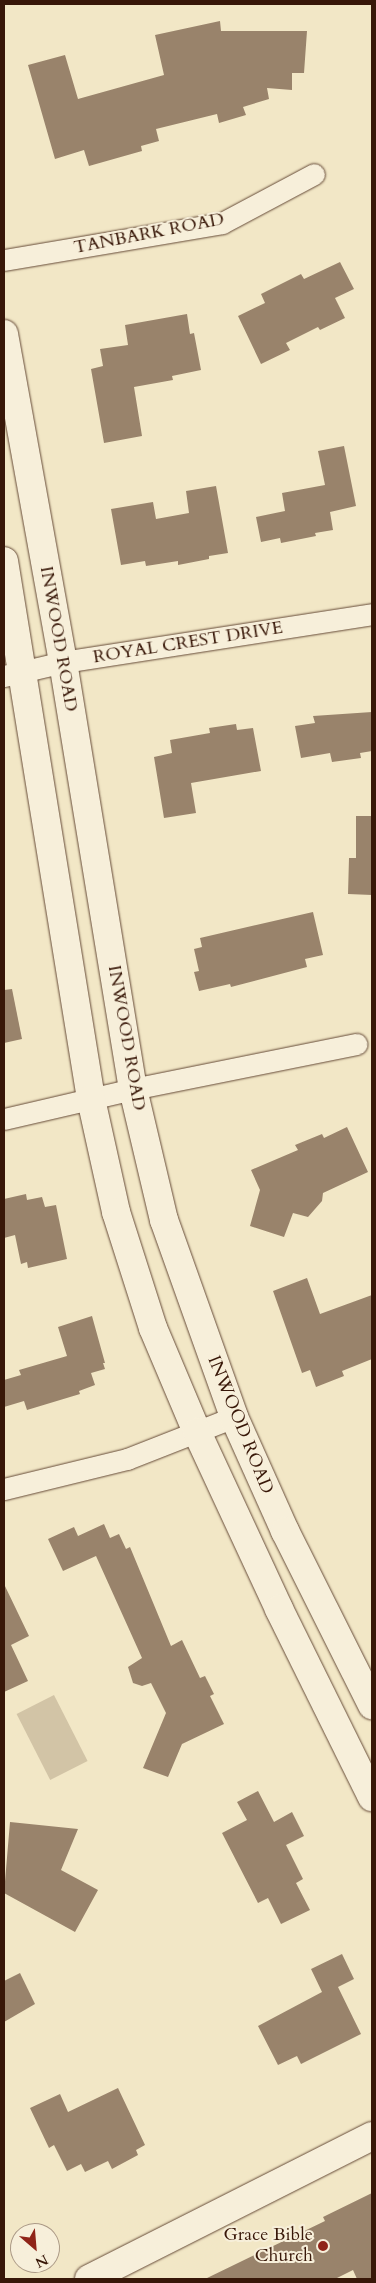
<!DOCTYPE html>
<html>
<head>
<meta charset="utf-8">
<style>
	body { margin:0 }
	#map { position:relative; width:376px; height:2283px; overflow:hidden; background:#f2e7c6; font-family:Cardo,serif }
	div>[style] { position:absolute }
	[style*='--x'] { left:calc(var(--x)*1px); top:calc(var(--y)*1px); width:calc(var(--w)*1px); rotate:calc(var(--a)*1deg) }
	.green>* { inset:0; background:#d2c4a6; transform-origin:0 0 }
	.building>* { inset:0; background:#99836b }
	.roads { filter:drop-shadow(0 0 1px #664b38) drop-shadow(0 0 1px #664b38) }
	.street>* { height:21px; margin:-10.5px; padding:0 10.5px; transform-origin:10.5px; border-radius:10.5px; background:#f7efda }
	.secondary>* { height:28px; margin:-14px; padding:0 14px; transform-origin:14px; border-radius:14px; background:#f7efda }
	.dots>* { width:14px; height:14px; translate:-50% -50%; box-sizing:border-box; border:2px solid #f7efda; border-radius:50% }
	span { translate:-50% -50%; white-space:nowrap; text-align:center; line-height:1.15; -webkit-text-stroke:4px #f7efda; paint-order:stroke }
	.street-label { font-size:18px; color:#381708 }
	.poi-label { font-size:18px; color:#381708 }
	.right { translate:-100% -50%; text-align:right }
	.frame { position:absolute; inset:0; border:5px solid #381708; pointer-events:none }
	.north { position:absolute; left:10px; top:2223px; width:50px; height:50px; box-sizing:border-box; background:#f7efda; border:1px solid #ab9986; border-radius:50%; rotate:153deg; font-size:14px; font-weight:700; line-height:20px; text-align:center; color:#381708 }
	.north::after { content:''; display:block; margin:auto; width:18px; height:22px; background:#8f2418; clip-path:polygon(50% 0,100% 100%,50% 72%,0 100%) }
</style>
</head>
<body>
<div id="map">
	<div class="green">
		<div style="left:54px;top:1695px;width:74px;height:42px;rotate:63deg"></div>
	</div>
	<div class="building">
		<div style="clip-path:polygon(220px 21px,221px 31px,307px 31px,304px 73px,292px 73px,292px 90px,267px 88px,269px 99px,243px 107px,246px 115px,219px 123px,217px 114px,156px 129px,159px 141px,141px 146px,142px 151px,89px 166px,84px 150px,55px 159px,28px 65px,65px 55px,78px 99px,164px 75px,155px 35px)"></div>
		<div style="clip-path:polygon(340px 262px,354px 289px,335px 298px,345px 318px,320px 330px,318px 327px,286px 343px,290px 350px,261px 364px,238px 316px,265px 303px,261px 294px,301px 274px,304px 279px)"></div>
		<div style="clip-path:polygon(187px 314px,190px 334px,194px 333px,201px 370px,172px 376px,173px 380px,134px 387px,142px 436px,104px 443px,91px 369px,103px 366px,100px 349px,128px 345px,125px 325px)"></div>
		<div style="clip-path:polygon(344px 446px,356px 506px,330px 512px,333px 530px,315px 533px,316px 536px,281px 543px,280px 538px,261px 542px,256px 517px,285px 511px,282px 493px,325px 485px,318px 451px)"></div>
		<div style="clip-path:polygon(216px 486px,228px 553px,209px 556px,209px 559px,178px 565px,178px 561px,146px 566px,145px 561px,121px 565px,111px 509px,153px 502px,156px 519px,189px 513px,186px 491px)"></div>
		<div style="clip-path:polygon(372px 712px,372px 751px,360px 753px,361px 758px,332px 762px,330px 753px,301px 758px,295px 726px,315px 723px,313px 716px)"></div>
		<div style="clip-path:polygon(236px 724px,237px 730px,253px 728px,261px 771px,191px 783px,196px 813px,164px 818px,154px 757px,172px 753px,170px 740px,210px 733px,209px 728px)"></div>
		<div style="clip-path:polygon(356px 816px,372px 816px,372px 895px,348px 894px,349px 858px,356px 858px)"></div>
		<div style="clip-path:polygon(313px 912px,323px 955px,305px 959px,307px 967px,231px 987px,230px 984px,199px 991px,194px 972px,199px 971px,194px 949px,202px 947px,200px 938px)"></div>
		<div style="clip-path:polygon(12px 989px,22px 1039px,4px 1043px,4px 990px)"></div>
		<div style="clip-path:polygon(347px 1127px,368px 1172px,323px 1193px,322px 1201px,308px 1217px,293px 1213px,284px 1237px,250px 1226px,260px 1190px,251px 1170px,298px 1150px,295px 1145px,322px 1134px,324px 1138px)"></div>
		<div style="clip-path:polygon(26px 1194px,27px 1200px,42px 1197px,45px 1207px,56px 1205px,67px 1259px,28px 1268px,27px 1262px,21px 1264px,15px 1235px,4px 1238px,4px 1199px)"></div>
		<div style="clip-path:polygon(307px 1278px,320px 1314px,372px 1295px,372px 1359px,342px 1371px,344px 1376px,316px 1387px,310px 1370px,302px 1373px,273px 1291px)"></div>
		<div style="clip-path:polygon(92px 1316px,105px 1363px,103px 1363px,105px 1369px,91px 1373px,95px 1385px,79px 1391px,80px 1394px,27px 1410px,24px 1401px,4px 1407px,4px 1380px,21px 1375px,19px 1370px,67px 1356px,58px 1327px)"></div>
		<div style="clip-path:polygon(104px 1524px,110px 1538px,119px 1534px,126px 1549px,130px 1547px,171px 1646px,182px 1640px,200px 1678px,205px 1676px,214px 1694px,210px 1696px,224px 1724px,182px 1744px,168px 1777px,143px 1768px,166px 1713px,151px 1683px,142px 1686px,133px 1683px,128px 1667px,142px 1658px,96px 1556px,63px 1571px,48px 1539px,74px 1527px,78px 1536px)"></div>
		<div style="clip-path:polygon(4px 1584px,29px 1636px,11px 1645px,28px 1681px,4px 1692px)"></div>
		<div style="clip-path:polygon(258px 1791px,274px 1822px,292px 1812px,304px 1836px,286px 1845px,303px 1879px,296px 1883px,310px 1910px,281px 1924px,268px 1898px,258px 1903px,222px 1833px,247px 1820px,237px 1802px)"></div>
		<div style="clip-path:polygon(10px 1822px,78px 1829px,61px 1870px,98px 1890px,75px 1932px,4px 1893px)"></div>
		<div style="clip-path:polygon(342px 1954px,354px 1979px,338px 1987px,361px 2034px,301px 2064px,297px 2056px,278px 2065px,258px 2026px,322px 1992px,311px 1969px)"></div>
		<div style="clip-path:polygon(20px 1973px,35px 2004px,4px 2022px,4px 1981px)"></div>
		<div style="clip-path:polygon(118px 2088px,145px 2145px,136px 2150px,138px 2155px,112px 2169px,108px 2161px,85px 2172px,81px 2164px,67px 2171px,54px 2145px,49px 2148px,30px 2108px,60px 2094px,68px 2112px)"></div>
		<div style="clip-path:polygon(372px 2193px,372px 2279px,357px 2279px,353px 2270px,335px 2279px,205px 2279px,325px 2221px,323px 2217px)"></div>
	</div>
	<div class="roads">
		<div class="street">
			<div style="--x:4;--y:260;--w:221;--a:-9.6"></div>
			<div style="--x:222;--y:223;--w:104;--a:-28"></div>
			<div style="--x:4;--y:676;--w:61;--a:-13.3"></div>
			<div style="--x:63;--y:662;--w:313;--a:-8.8"></div>
			<div style="--x:4;--y:1119;--w:132;--a:-13.1"></div>
			<div style="--x:133;--y:1089;--w:228;--a:-11.4"></div>
			<div style="--x:4;--y:1489;--w:127;--a:-13.7"></div>
			<div style="--x:127;--y:1459;--w:115;--a:-21.4"></div>
		</div>
		<div class="secondary">
			<div style="--x:4;--y:334;--w:333;--a:79.8"></div>
			<div style="--x:63;--y:662;--w:433;--a:80.7"></div>
			<div style="--x:133;--y:1089;--w:135;--a:76.7"></div>
			<div style="--x:164;--y:1220;--w:209;--a:70.4"></div>
			<div style="--x:234;--y:1417;--w:125;--a:65.9"></div>
			<div style="--x:285;--y:1531;--w:195;--a:63.4"></div>
			<div style="--x:4;--y:561;--w:545;--a:80.81"></div>
			<div style="--x:91;--y:1099;--w:116;--a:77.5"></div>
			<div style="--x:116;--y:1212;--w:122;--a:72.3"></div>
			<div style="--x:153;--y:1328;--w:113;--a:67.1"></div>
			<div style="--x:197;--y:1432;--w:195;--a:65.1"></div>
			<div style="--x:279;--y:1609;--w:210;--a:63.7"></div>
			<div style="--x:89;--y:2279;--w:317;--a:-26.8"></div>
		</div>
	</div>
	<div class="dots">
		<div style="left:323px;top:2246px;background:#8f2418"></div>
	</div>
	<div class="street-label">
		<span style="left:149px;top:234px;rotate:-11deg">TANBARK ROAD</span>
		<span style="left:58px;top:639px;rotate:80deg">INWOOD ROAD</span>
		<span style="left:188px;top:643px;rotate:-9deg">ROYAL CREST DRIVE</span>
		<span style="left:126px;top:1038px;rotate:80deg">INWOOD ROAD</span>
		<span style="left:240px;top:1425px;rotate:68deg">INWOOD ROAD</span>
	</div>
	<div class="poi-label">
		<span class="right" style="left:313px;top:2246px">Grace Bible<br>Church</span>
	</div>
	<div class="frame"></div>
	<div class="north">N</div>
</div>
</body>
</html>
